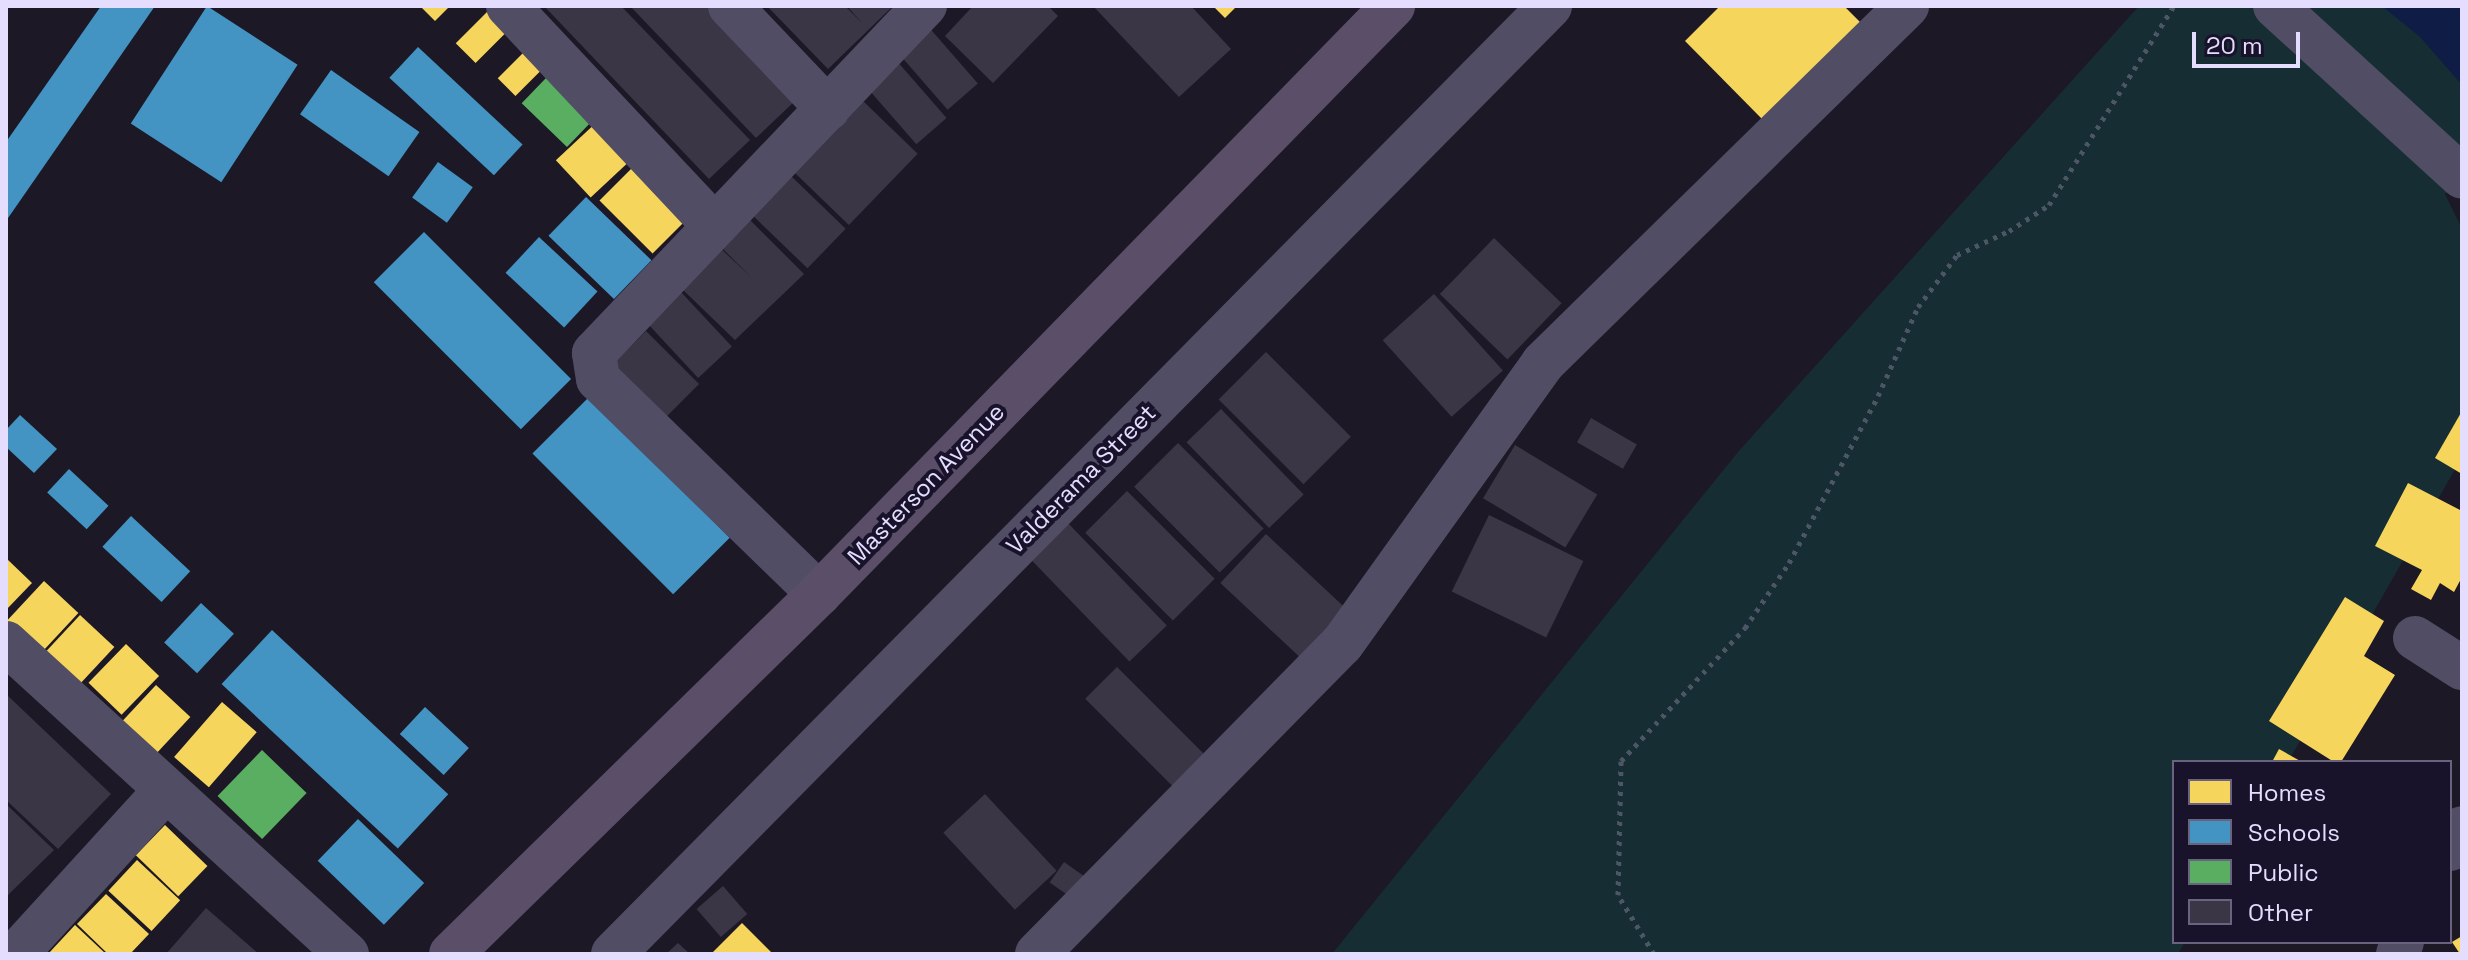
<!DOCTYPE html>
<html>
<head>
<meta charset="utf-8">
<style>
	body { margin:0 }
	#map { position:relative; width:2468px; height:960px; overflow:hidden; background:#1c1825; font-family:"Space Grotesk",sans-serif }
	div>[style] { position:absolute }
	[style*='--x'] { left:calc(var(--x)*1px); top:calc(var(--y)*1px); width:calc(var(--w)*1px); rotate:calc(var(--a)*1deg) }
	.green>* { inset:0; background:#162e33 }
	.water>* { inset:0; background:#0e1c46 }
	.homes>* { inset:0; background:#f6d55c; transform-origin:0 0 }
	.schools>* { inset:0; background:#4393c3; transform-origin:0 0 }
	.public>* { inset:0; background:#5aae61; transform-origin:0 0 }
	.building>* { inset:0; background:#3b3646; transform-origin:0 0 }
	.path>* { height:5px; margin-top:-2.5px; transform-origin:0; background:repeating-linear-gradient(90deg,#4c5666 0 4px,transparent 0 10px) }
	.minor>* { height:44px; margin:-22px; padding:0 22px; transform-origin:22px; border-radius:22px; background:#514d65 }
	.major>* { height:44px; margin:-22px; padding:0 22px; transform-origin:22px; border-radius:22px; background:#5b4e69 }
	span { translate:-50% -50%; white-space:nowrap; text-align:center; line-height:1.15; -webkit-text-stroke:8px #19122b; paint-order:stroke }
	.street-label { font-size:24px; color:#e4ddfe }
	.frame { position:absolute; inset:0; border:8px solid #e4ddfe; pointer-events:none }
	.legend { position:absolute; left:2172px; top:760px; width:280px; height:184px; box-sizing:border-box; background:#19122b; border:2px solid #6a637f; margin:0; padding:10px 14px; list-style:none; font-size:24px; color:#e4ddfe }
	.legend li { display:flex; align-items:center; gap:16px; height:40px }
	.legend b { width:40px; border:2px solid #6a637f }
	.scale { position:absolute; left:2192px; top:32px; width:108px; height:36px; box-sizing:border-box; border:4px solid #e4ddfe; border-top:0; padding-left:10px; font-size:24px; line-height:28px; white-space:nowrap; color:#e4ddfe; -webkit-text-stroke:6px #19122b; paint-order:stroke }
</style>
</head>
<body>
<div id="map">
	<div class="green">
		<div style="clip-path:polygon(2139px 6px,2462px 6px,2462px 181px,2445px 194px,2462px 229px,2462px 457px,2288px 762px,2174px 762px,2174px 942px,2185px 942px,2178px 954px,1332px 954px,1738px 452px)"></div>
	</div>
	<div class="water">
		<div style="clip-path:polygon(2382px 6px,2462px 6px,2462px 85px,2420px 37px)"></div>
	</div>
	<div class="homes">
		<div style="clip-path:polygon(420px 6px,450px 6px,435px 21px)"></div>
		<div style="clip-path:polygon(1213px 6px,1237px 6px,1225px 18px)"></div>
		<div style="clip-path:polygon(1720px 6px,1844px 6px,1861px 23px,1763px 120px,1685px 41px)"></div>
		<div style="left:489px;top:10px;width:28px;height:47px;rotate:45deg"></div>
		<div style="left:531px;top:45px;width:25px;height:47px;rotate:45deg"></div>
		<div style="left:599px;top:120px;width:51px;height:59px;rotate:47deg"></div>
		<div style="left:637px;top:163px;width:75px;height:53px;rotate:45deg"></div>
		<div style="clip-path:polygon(2462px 411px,2462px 474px,2435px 458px)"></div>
		<div style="clip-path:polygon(2408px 483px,2462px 511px,2462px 577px,2454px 592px,2440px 583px,2431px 600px,2411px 589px,2422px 570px,2375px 546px)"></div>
		<div style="clip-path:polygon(6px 558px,32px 583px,6px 610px)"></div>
		<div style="left:44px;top:581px;width:47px;height:55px;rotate:43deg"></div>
		<div style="clip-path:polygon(2345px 597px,2384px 621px,2364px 656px,2395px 675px,2341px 762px,2334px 762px,2269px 721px)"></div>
		<div style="left:80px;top:615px;width:47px;height:55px;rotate:43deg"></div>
		<div style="left:126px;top:644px;width:46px;height:54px;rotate:44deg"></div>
		<div style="left:156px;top:685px;width:47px;height:54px;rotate:43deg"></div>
		<div style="left:222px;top:702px;width:46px;height:73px;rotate:41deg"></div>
		<div style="clip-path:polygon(2279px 749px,2302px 762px,2272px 762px)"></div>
		<div style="left:165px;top:825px;width:59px;height:42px;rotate:44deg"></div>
		<div style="left:137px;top:860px;width:59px;height:42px;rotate:43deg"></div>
		<div style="clip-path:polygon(106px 894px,149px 934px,130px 954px,108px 954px,77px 924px)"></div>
		<div style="clip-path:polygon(742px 923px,773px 954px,711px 954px)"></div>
		<div style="clip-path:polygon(75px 925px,106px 954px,48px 954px)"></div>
		<div style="clip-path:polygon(2462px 936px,2462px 954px,2460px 954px,2452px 942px)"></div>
	</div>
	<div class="schools">
		<div style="clip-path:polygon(101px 6px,155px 6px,6px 221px,6px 142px)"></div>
		<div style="left:207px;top:6px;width:108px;height:140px;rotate:33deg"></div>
		<div style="left:418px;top:47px;width:143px;height:42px;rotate:43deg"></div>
		<div style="left:331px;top:70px;width:108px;height:54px;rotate:35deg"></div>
		<div style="left:438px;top:162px;width:43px;height:44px;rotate:36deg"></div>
		<div style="left:586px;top:197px;width:91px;height:54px;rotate:44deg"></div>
		<div style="left:424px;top:232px;width:208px;height:71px;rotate:45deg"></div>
		<div style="left:539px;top:237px;width:80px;height:49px;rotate:43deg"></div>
		<div style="left:589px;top:397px;width:199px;height:80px;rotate:45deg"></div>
		<div style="clip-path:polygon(20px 415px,57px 449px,34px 473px,6px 447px,6px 430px)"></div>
		<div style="left:69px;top:469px;width:54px;height:32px;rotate:43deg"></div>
		<div style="left:131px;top:516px;width:81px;height:42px;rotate:43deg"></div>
		<div style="left:201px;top:603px;width:45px;height:54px;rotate:43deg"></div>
		<div style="left:272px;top:630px;width:241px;height:74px;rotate:43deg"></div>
		<div style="left:425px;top:707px;width:60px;height:37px;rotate:43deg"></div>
		<div style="left:358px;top:819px;width:92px;height:58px;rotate:44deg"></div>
	</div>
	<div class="public">
		<div style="left:546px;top:78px;width:63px;height:35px;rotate:44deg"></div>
		<div style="left:262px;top:750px;width:62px;height:64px;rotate:44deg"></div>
	</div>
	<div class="building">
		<div style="clip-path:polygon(544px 6px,621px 6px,750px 140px,709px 179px)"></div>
		<div style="clip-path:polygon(630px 6px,708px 6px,797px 99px,756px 138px)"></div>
		<div style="clip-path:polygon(767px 6px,845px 6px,862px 23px,847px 6px,893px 6px,828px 69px)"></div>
		<div style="clip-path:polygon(973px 6px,1048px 6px,1058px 16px,993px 83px,945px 36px)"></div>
		<div style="clip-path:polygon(1093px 6px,1191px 6px,1231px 49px,1179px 97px)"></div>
		<div style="left:926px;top:24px;width:79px;height:40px;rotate:49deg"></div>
		<div style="left:896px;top:60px;width:77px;height:40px;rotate:49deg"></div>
		<div style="left:863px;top:101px;width:76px;height:99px;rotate:44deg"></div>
		<div style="left:791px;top:176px;width:76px;height:55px;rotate:44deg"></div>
		<div style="clip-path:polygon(749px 219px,804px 274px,735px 340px,681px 288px,720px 248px,750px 276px,720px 246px)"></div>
		<div style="left:1494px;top:238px;width:94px;height:78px;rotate:44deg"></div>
		<div style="left:680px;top:291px;width:76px;height:46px;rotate:47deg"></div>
		<div style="left:1434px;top:294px;width:103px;height:69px;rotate:48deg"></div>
		<div style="left:646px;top:331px;width:75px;height:55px;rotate:45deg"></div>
		<div style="left:1266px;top:352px;width:120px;height:67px;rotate:45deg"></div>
		<div style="left:1221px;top:409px;width:119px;height:48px;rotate:46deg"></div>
		<div style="left:1591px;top:418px;width:53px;height:28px;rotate:30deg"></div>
		<div style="left:1178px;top:443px;width:121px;height:62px;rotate:45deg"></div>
		<div style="left:1515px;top:445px;width:96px;height:62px;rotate:31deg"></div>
		<div style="left:1127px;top:491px;width:124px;height:59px;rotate:45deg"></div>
		<div style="left:1489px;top:515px;width:105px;height:85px;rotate:26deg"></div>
		<div style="left:1064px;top:519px;width:148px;height:52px;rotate:46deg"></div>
		<div style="left:1266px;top:534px;width:114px;height:67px;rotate:43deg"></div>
		<div style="left:1117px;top:667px;width:136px;height:45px;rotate:45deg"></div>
		<div style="clip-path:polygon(6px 694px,111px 794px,58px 849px,6px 800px)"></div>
		<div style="left:985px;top:794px;width:105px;height:57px;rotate:47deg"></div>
		<div style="clip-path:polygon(6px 804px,54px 850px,6px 897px)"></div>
		<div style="left:1064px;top:862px;width:29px;height:25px;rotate:35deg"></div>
		<div style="left:723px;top:886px;width:37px;height:35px;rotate:49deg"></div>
		<div style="clip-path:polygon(206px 908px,259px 954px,166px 954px)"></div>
		<div style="clip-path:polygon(678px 943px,690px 954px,666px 954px)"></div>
	</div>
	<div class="path">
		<div style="--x:1654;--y:954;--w:69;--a:-121.4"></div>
		<div style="--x:1618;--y:895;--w:134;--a:-88.7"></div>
		<div style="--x:1621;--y:761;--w:182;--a:-47"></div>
		<div style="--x:1745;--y:628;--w:78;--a:-55.9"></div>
		<div style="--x:1789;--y:563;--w:189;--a:-61.9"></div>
		<div style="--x:1878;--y:396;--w:98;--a:-65.8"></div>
		<div style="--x:1918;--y:307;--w:65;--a:-53.1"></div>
		<div style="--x:1957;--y:255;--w:57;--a:-24.8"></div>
		<div style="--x:2009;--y:231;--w:48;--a:-33"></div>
		<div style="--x:2049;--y:205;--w:235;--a:-57.9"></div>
	</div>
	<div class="minor">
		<div style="--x:508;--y:6;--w:301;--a:46.8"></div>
		<div style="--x:730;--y:6;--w:142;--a:46.4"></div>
		<div style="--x:2275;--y:6;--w:253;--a:42.4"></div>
		<div style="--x:819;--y:594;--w:308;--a:-135.8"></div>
		<div style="--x:598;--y:379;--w:26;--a:-99"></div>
		<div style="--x:594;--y:353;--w:480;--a:-46.4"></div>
		<div style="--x:2415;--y:638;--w:56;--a:32.6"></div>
		<div style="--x:6;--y:643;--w:462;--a:42.4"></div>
		<div style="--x:2450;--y:849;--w:24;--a:-60"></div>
		<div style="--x:16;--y:954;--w:221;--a:-47.6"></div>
		<div style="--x:613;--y:954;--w:1333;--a:-45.33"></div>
		<div style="--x:1037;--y:954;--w:435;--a:-45.5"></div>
		<div style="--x:1342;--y:644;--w:345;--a:-54.4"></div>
		<div style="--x:1543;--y:363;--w:510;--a:-44.44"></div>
		<div style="--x:2398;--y:954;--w:13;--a:-72"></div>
	</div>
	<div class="major">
		<div style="--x:451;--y:954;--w:515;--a:-44.37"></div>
		<div style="--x:819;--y:594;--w:822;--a:-45.69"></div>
	</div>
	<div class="street-label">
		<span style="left:1081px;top:479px;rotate:-45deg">Valderama Street</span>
		<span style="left:926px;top:484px;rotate:-46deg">Masterson Avenue</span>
	</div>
	<div class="frame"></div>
	<ul class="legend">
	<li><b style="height:22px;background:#f6d55c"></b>Homes</li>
	<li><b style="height:22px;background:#4393c3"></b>Schools</li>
	<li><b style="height:22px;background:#5aae61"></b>Public</li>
	<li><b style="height:22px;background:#3b3646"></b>Other</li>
	</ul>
	<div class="scale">20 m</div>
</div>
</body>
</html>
